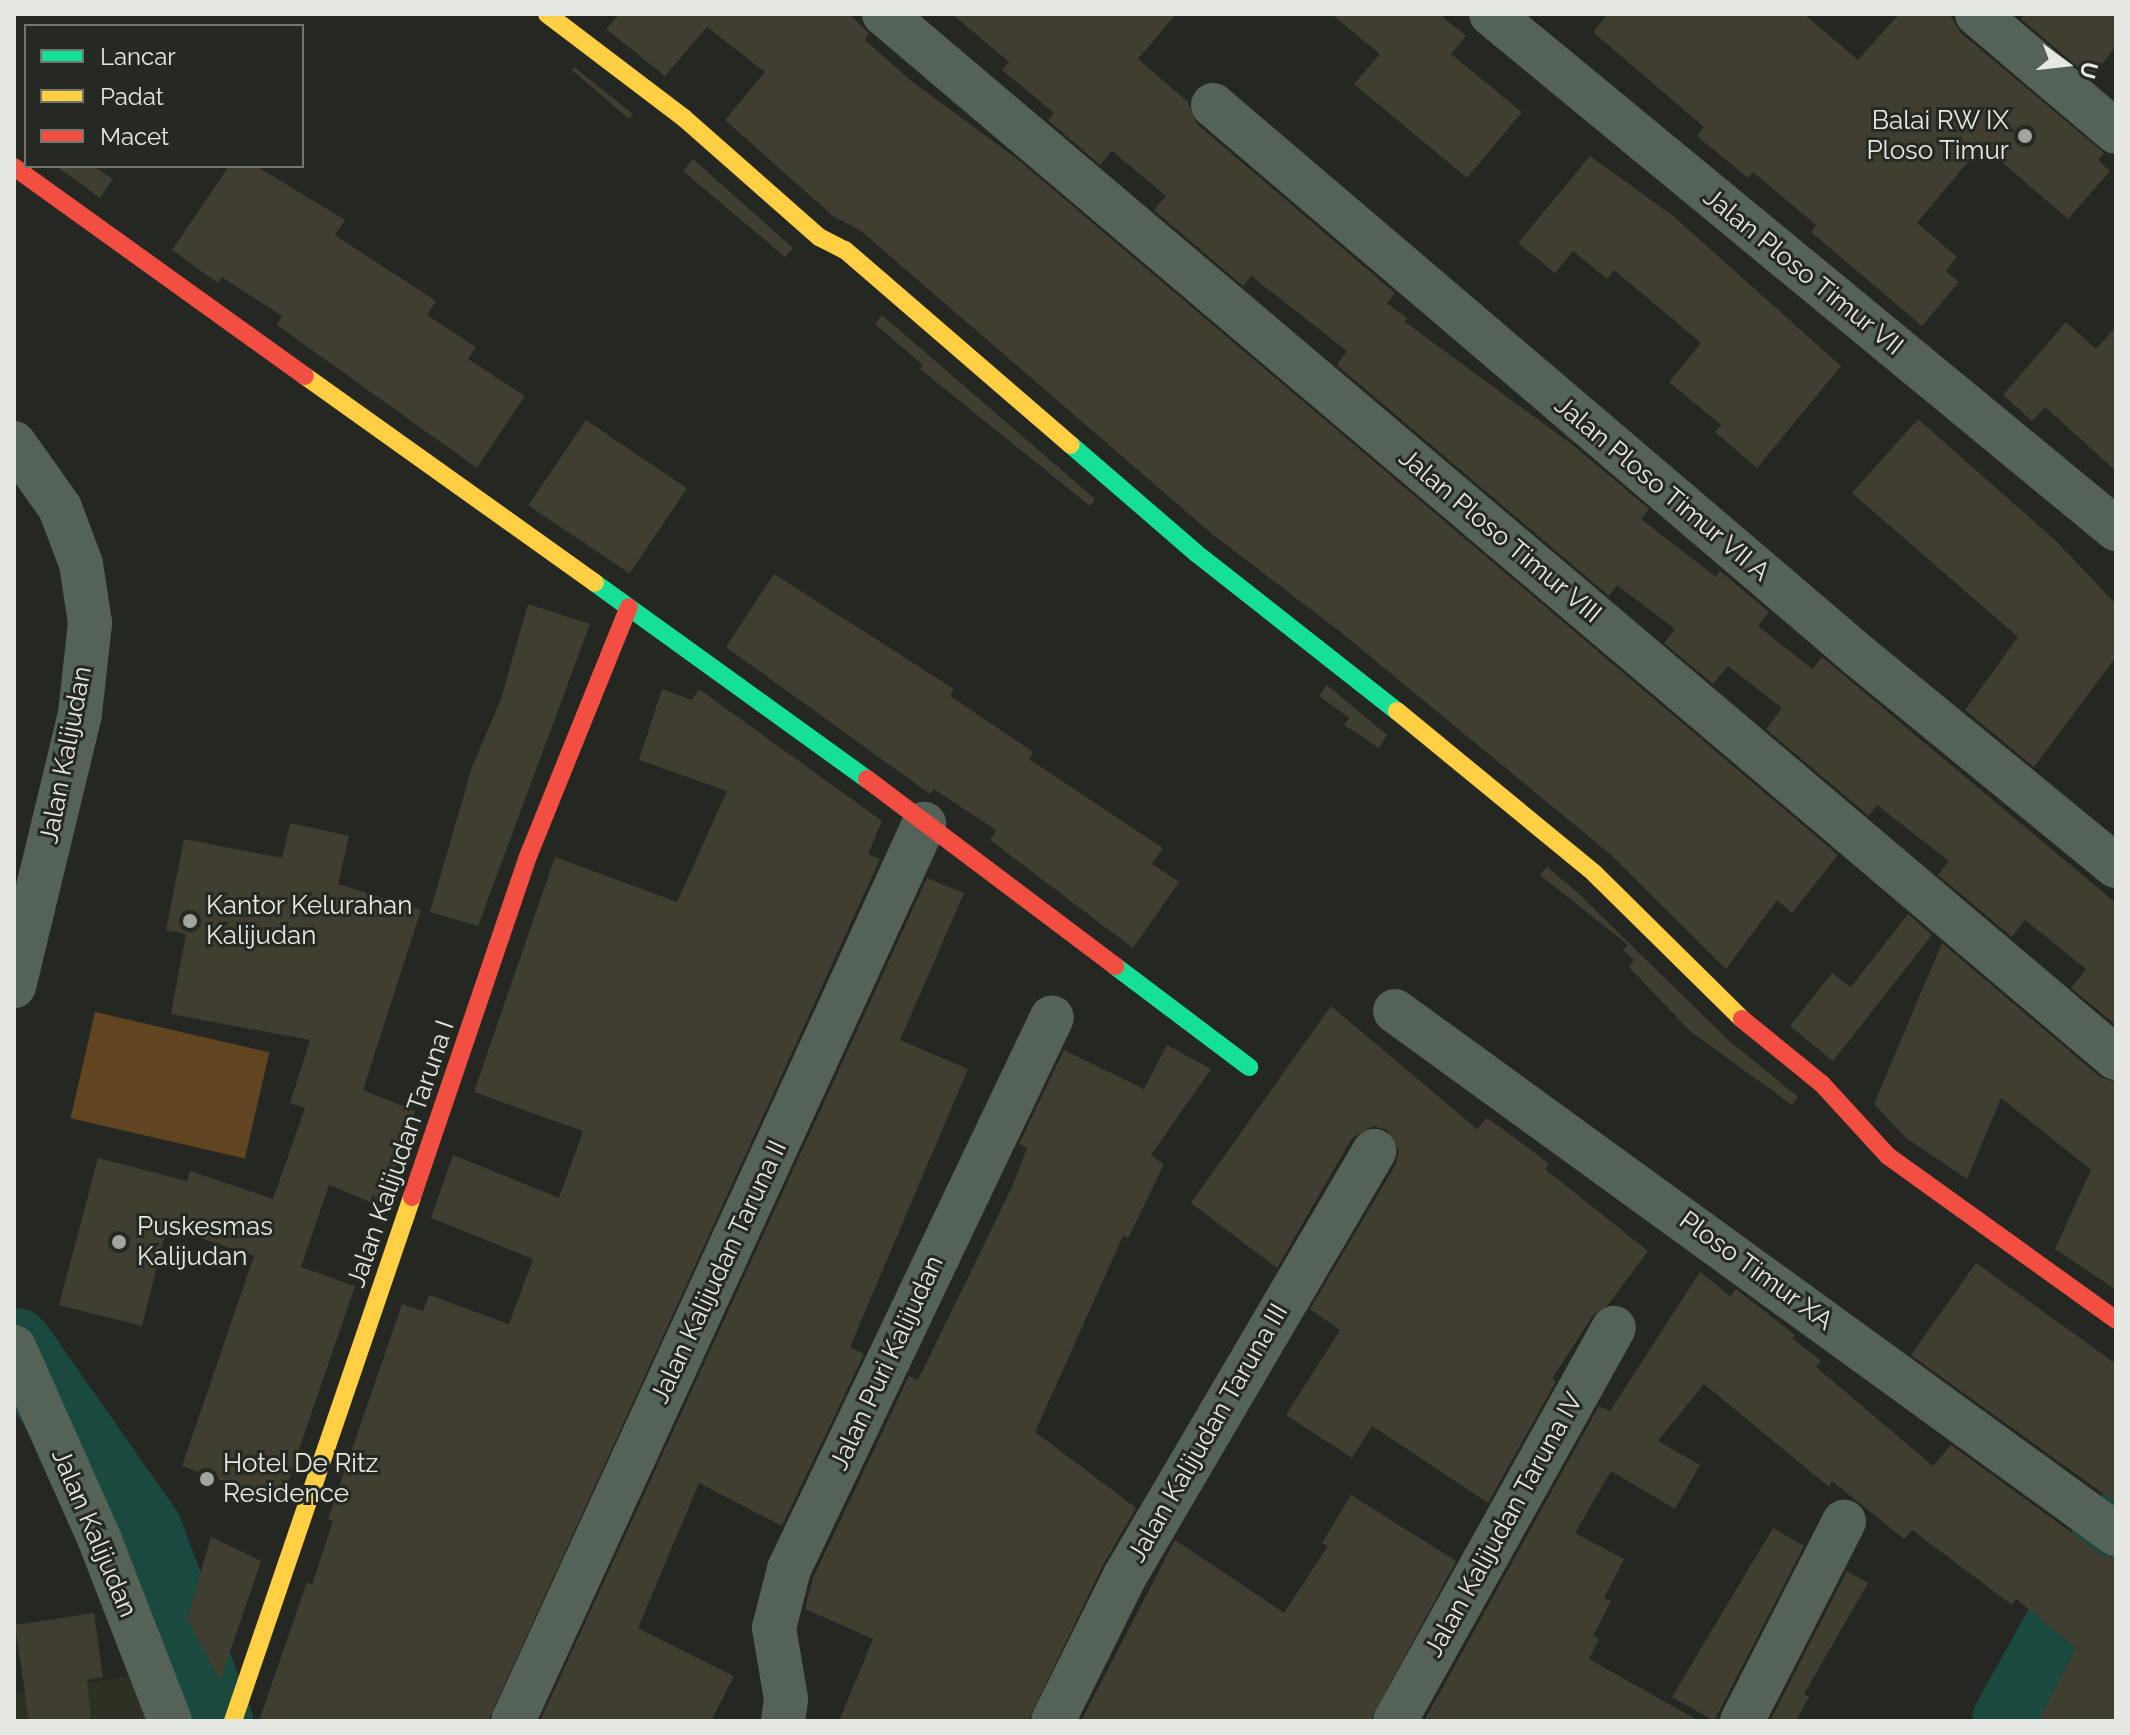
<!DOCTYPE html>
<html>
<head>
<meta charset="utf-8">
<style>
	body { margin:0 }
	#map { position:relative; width:2130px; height:1735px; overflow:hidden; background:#252723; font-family:Raleway,sans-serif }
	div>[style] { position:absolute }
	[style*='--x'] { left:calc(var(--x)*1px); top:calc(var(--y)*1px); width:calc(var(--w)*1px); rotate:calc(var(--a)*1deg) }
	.built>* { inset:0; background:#2c3124 }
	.green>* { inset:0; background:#614520; transform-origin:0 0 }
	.river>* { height:76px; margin:-38px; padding:0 38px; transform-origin:38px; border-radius:38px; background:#19493f }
	.building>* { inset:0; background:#3f3e31; transform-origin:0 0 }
	.street>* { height:44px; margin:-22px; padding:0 22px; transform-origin:22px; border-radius:22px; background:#556257 }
	.fast>* { height:18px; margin:-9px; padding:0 9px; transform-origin:9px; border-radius:9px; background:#16e098 }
	.slow>* { height:18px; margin:-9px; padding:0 9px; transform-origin:9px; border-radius:9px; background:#ffcf43 }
	.jam>* { height:18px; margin:-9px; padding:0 9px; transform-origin:9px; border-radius:9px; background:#f24e42 }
	.dots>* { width:22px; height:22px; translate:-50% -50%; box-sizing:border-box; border:4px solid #262921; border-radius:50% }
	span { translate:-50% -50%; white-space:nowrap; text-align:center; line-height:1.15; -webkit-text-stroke:6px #262921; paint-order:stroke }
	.poi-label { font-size:26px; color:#e6e8e3 }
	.right { translate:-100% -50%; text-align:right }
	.left { translate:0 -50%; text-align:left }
	.street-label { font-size:26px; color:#e6e8e3 }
	.frame { position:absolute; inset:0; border:16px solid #e6e8e3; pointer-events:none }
	.legend { position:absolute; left:24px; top:24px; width:280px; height:144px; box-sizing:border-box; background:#262921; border:2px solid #73756f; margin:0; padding:10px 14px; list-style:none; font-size:24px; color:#e6e8e3 }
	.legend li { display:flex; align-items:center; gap:16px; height:40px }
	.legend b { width:40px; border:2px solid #73756f }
	.north { position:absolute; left:2026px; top:24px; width:80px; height:80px; -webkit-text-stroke:6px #262921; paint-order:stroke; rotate:105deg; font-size:22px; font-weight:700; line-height:32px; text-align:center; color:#e6e8e3 }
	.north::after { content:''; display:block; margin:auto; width:28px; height:36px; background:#e6e8e3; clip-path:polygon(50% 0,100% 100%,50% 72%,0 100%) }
</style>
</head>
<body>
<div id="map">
	<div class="built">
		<div style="clip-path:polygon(144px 1674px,158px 1721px,14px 1721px,14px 1694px)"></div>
	</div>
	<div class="green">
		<div style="left:95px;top:1012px;width:179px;height:109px;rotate:13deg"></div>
	</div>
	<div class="river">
		<div style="--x:15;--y:1346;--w:227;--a:55"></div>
		<div style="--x:145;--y:1532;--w:202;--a:69.7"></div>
		<div style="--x:2010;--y:1721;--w:218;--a:-61"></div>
	</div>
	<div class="building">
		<div style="clip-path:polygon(619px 14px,850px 14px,869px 34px,865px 40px,910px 80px,1016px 158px,1838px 855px,1792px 913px,1777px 900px,1726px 969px,1610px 854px,1338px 630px,1212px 534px,861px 231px,833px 216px,725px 120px,765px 72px,707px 27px,665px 76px,606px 29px)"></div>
		<div style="clip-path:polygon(952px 14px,1176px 14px,1138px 59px,1188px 102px,1197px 124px,1395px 293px,1387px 303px,1407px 318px,1405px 322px,1574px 446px,1649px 509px,1641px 519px,1716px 577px,1720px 571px,1769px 612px,1758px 626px,1812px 669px,1822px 657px,2116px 903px,2116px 1025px,2071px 988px,2086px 969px,2025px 920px,2012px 937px,1938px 875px,1949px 861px,1877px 805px,1869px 816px,1766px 729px,1782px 708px,1728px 666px,1713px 684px,1664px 643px,1675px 629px,1617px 585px,1609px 596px,1337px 365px,1347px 351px,1251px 276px,1243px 286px,1154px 210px,1166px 196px,1112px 151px,1100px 165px,1048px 120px,1054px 113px,1002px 70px,1009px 62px)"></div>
		<div style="clip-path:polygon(1331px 14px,1439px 14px,1466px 36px,1451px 54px,1522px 112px,1467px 178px,1354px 84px,1380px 54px)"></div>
		<div style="clip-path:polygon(1608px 14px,1804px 14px,1858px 60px,1899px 14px,1949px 14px,1961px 33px,2104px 153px,2098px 160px,2110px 171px,2068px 219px,1982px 145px,1917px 223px,1957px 257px,1946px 271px,1959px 282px,1922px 326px,1811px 232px,1816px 225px,1753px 172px,1748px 178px,1697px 136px,1704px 127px,1593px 32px)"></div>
		<div style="clip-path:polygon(2025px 14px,2116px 14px,2116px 46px,2091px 78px,2021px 19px)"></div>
		<div style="clip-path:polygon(574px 67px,633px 114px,629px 119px,572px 70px)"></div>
		<div style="clip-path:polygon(1590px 156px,1672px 215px,1841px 366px,1757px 468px,1715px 432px,1721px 425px,1669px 382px,1701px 343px,1614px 270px,1607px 279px,1573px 251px,1555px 273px,1518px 243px)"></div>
		<div style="clip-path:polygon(693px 159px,793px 248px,785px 257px,683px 171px)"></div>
		<div style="clip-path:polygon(56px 166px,93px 166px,113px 179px,100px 198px)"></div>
		<div style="clip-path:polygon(229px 166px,256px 166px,345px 220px,335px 235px,436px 301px,427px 315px,476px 347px,468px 359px,525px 396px,477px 468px,277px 325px,282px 316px,222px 277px,218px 283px,172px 250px)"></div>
		<div style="clip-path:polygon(882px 315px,1095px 499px,1090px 506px,920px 369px,923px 365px,875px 324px)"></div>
		<div style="clip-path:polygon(2066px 322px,2096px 349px,2116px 327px,2116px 471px,2045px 407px,2032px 421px,2003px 395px)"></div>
		<div style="clip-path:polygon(1918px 419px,2055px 540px,2116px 604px,2116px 657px,2034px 767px,1965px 710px,2018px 637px,1852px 493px)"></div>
		<div style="left:586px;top:420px;width:122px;height:103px;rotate:34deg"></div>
		<div style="clip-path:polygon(774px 574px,954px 689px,950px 696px,1033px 752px,1029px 759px,1163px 848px,1152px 864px,1179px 882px,1133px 948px,990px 840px,996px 830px,934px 789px,930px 794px,726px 647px)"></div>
		<div style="clip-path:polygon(528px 604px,590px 624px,478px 926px,430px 912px,472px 767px,501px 699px)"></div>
		<div style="clip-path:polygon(1327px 685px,1387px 735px,1379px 748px,1344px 725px,1349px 718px,1319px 696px)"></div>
		<div style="clip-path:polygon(662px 689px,692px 700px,699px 689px,882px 821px,868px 854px,880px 859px,488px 1721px,259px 1721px,307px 1582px,312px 1585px,333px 1521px,328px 1519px,402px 1304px,423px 1311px,429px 1295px,509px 1324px,533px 1259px,431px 1218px,453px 1155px,559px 1198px,583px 1131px,474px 1092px,555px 857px,677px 902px,727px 791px,639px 760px)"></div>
		<div style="clip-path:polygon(290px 823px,349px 836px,338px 884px,421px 910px,363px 1090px,415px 1111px,382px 1207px,329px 1185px,301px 1267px,355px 1286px,281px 1502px,182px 1466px,254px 1256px,167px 1227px,142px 1326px,59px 1305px,98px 1158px,187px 1181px,190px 1171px,273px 1199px,305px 1108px,290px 1103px,310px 1040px,171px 1014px,186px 934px,166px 930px,184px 839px,282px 858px)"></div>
		<div style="clip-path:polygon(1547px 867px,1577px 892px,1727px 1039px,1798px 1097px,1792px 1105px,1690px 1031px,1629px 967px,1634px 960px,1623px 950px,1628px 945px,1540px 875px)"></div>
		<div style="clip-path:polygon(927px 878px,964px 893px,900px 1040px,968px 1069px,850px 1347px,864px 1354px,782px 1526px,699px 1483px,638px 1628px,734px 1676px,711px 1721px,540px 1721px)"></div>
		<div style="clip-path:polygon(1908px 914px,1932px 935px,1833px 1061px,1790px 1026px,1832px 973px,1851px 987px)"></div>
		<div style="clip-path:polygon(1942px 943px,2100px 1077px,2116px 1082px,2116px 1290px,2055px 1249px,2091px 1170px,2001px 1098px,1967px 1179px,1905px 1137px,1874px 1104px)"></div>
		<div style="clip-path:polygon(1331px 1006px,1477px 1129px,1487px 1118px,1519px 1141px,1549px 1164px,1545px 1169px,1648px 1251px,1608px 1305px,1593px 1315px,1552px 1379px,1556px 1381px,1488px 1503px,1372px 1426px,1352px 1458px,1286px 1415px,1340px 1330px,1310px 1309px,1396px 1164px,1399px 1150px,1387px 1130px,1373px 1126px,1352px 1138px,1277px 1268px,1191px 1203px)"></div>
		<div style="clip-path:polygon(1167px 1045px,1211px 1069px,1151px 1155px,1164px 1164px,1128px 1238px,1123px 1236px,1035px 1432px,1136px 1508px,1103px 1565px,1028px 1721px,839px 1721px,873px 1639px,805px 1609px,813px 1578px,909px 1376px,918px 1380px,1012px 1187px,1027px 1148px,1019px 1144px,1064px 1050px,1144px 1089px)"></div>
		<div style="clip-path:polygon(1976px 1263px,2116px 1364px,2116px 1503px,1911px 1355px)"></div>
		<div style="clip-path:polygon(1700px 1272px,1730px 1296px,1736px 1289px,1795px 1335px,1792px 1338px,1821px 1361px,1816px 1367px,1933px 1466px,1951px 1445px,2101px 1554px,2116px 1559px,2116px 1721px,2038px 1721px,2076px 1648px,2016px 1599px,2012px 1605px,1912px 1530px,1904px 1539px,1832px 1481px,1829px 1487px,1704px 1384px,1658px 1441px,1700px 1465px,1675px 1509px,1611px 1471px,1575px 1533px,1624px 1559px,1604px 1598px,1611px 1601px,1593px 1636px,1599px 1639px,1589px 1659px,1699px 1721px,1424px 1721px,1599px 1406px,1610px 1411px)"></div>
		<div style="clip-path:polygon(1351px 1495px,1456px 1561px,1370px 1721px,1081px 1721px,1175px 1540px,1284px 1613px,1328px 1546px,1322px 1543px)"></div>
		<div style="clip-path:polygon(1773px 1528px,1804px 1546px,1714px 1721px,1672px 1697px)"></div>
		<div style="clip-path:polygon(211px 1537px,261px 1561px,220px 1681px,187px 1619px)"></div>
		<div style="clip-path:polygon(1847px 1571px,1868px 1583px,1804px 1694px,1809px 1697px,1796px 1721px,1770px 1721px)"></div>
		<div style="clip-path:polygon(94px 1613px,103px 1677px,87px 1680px,91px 1721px,29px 1721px,15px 1625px)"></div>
	</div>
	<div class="street">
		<div style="--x:884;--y:14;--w:1615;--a:40.28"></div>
		<div style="--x:1491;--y:14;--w:810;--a:39.49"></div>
		<div style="--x:1977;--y:14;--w:182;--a:40.3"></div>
		<div style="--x:1213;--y:105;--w:848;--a:40.45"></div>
		<div style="--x:1858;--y:655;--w:333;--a:39.3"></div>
		<div style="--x:14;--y:443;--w:80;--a:54.7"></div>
		<div style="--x:60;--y:508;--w:60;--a:69.4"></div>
		<div style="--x:81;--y:564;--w:60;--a:81.3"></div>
		<div style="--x:90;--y:623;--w:92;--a:96.3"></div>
		<div style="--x:80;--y:714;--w:280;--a:103.6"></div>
		<div style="--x:1395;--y:1011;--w:891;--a:35.96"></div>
		<div style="--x:14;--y:1347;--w:209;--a:66"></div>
		<div style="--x:99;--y:1538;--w:196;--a:68.8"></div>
		<div style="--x:513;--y:1721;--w:987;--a:-65.38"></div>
		<div style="--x:783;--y:1721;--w:22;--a:-82"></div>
		<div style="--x:786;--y:1699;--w:72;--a:-99.6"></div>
		<div style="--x:774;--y:1628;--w:61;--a:-75.7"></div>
		<div style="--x:789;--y:1569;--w:611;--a:-64.52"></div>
		<div style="--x:1053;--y:1721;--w:162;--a:-63.6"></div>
		<div style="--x:1125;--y:1576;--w:493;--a:-59.6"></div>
		<div style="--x:1395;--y:1721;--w:450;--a:-60.9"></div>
		<div style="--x:1742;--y:1721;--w:224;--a:-62.9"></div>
	</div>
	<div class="fast">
		<div style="--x:1071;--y:445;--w:165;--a:40.8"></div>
		<div style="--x:1196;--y:553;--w:256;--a:38.2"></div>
		<div style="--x:595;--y:583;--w:335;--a:35.8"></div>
		<div style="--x:1115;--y:966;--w:168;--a:37"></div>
	</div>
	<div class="slow">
		<div style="--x:547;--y:14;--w:172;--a:37.2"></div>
		<div style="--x:684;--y:118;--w:180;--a:41.4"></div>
		<div style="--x:819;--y:237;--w:29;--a:27"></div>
		<div style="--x:845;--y:250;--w:298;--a:40.8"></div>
		<div style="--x:305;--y:376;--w:356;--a:35.5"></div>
		<div style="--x:1397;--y:711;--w:255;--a:39.4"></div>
		<div style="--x:1594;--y:873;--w:208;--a:44.6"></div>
		<div style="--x:233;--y:1721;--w:554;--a:-71.14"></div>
	</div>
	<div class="jam">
		<div style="--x:14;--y:167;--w:358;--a:35.7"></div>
		<div style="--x:867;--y:779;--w:311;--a:37"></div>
		<div style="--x:1742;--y:1019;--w:103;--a:39.1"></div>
		<div style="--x:1822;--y:1084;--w:98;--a:47.5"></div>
		<div style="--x:1888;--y:1156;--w:281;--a:35.7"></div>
		<div style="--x:412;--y:1197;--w:362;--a:-71.2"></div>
		<div style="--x:529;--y:854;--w:266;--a:-68"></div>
	</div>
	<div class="dots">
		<div style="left:2025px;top:136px;background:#a2a4a0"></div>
		<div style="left:190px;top:921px;background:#a2a4a0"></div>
		<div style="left:119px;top:1242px;background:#a2a4a0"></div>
		<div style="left:207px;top:1479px;background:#a2a4a0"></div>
	</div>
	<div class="poi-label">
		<span class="right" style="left:2009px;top:136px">Balai RW IX<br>Ploso Timur</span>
		<span class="left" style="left:206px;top:921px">Kantor Kelurahan<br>Kalijudan</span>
		<span class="left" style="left:137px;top:1242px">Puskesmas<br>Kalijudan</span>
		<span class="left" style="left:223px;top:1479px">Hotel De Ritz<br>Residence</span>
	</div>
	<div class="street-label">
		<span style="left:1803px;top:272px;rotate:39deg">Jalan Ploso Timur VII</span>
		<span style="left:1662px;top:489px;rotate:40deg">Jalan Ploso Timur VII A</span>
		<span style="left:1500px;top:536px;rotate:40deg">Jalan Ploso Timur VIII</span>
		<span style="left:66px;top:755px;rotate:-79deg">Jalan Kalijudan</span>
		<span style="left:401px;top:1154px;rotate:-71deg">Jalan Kalijudan Taruna I</span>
		<span style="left:1756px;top:1271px;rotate:36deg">Ploso Timur XA</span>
		<span style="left:719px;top:1272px;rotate:-65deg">Jalan Kalijudan Taruna II</span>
		<span style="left:887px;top:1363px;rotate:-65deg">Jalan Puri Kalijudan</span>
		<span style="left:1208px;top:1433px;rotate:-60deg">Jalan Kalijudan Taruna III</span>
		<span style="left:1504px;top:1525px;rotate:-61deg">Jalan Kalijudan Taruna IV</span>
		<span style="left:94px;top:1533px;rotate:67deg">Jalan Kalijudan</span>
	</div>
	<div class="frame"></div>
	<ul class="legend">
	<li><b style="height:10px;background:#16e098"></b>Lancar</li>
	<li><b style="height:10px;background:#ffcf43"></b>Padat</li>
	<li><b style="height:10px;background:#f24e42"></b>Macet</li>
	</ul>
	<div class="north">U</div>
</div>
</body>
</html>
